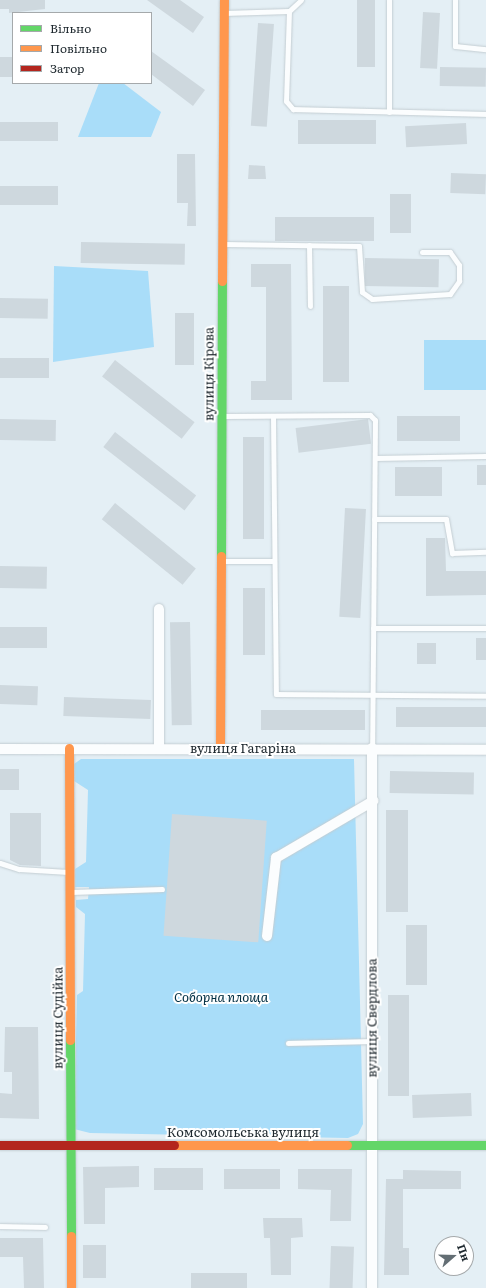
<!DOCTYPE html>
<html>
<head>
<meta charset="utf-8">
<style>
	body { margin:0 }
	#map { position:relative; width:486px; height:1288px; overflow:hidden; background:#e4eff5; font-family:Literata,serif }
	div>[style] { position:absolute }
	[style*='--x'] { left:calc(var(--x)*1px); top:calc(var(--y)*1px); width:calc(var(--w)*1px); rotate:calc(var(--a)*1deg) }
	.green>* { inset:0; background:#a9ddf9; transform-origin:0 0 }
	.building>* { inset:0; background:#ced8de; transform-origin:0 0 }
	.roads { filter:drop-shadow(0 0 1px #c3cdd2) drop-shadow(0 0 1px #c3cdd2) }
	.lane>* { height:5px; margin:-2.5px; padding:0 2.5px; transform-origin:2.5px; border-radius:2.5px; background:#fbfdfe }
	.street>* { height:10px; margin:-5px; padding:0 5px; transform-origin:5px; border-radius:5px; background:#fbfdfe }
	.fast>* { height:9px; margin:-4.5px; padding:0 4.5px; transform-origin:4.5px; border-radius:4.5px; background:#63d668 }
	.slow>* { height:9px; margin:-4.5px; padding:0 4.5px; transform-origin:4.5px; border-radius:4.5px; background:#ff974d }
	.jam>* { height:9px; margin:-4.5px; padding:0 4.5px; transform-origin:4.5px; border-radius:4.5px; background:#b3261e }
	span { translate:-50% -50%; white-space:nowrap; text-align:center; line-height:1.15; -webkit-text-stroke:4px #fff; paint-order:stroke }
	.street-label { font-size:13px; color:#1e282e }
	.park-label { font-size:13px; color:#022f43; font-style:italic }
	.legend { position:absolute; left:12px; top:12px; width:140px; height:72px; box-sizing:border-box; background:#fff; border:1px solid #a5a9ab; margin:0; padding:5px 7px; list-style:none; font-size:12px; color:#1e282e }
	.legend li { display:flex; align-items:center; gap:8px; height:20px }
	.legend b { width:20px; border:1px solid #a5a9ab }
	.north { position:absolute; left:434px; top:1236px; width:40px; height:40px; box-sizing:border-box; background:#fff; border:1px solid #a5a9ab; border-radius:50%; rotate:70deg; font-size:11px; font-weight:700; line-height:16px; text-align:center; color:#1e282e }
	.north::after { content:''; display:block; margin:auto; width:14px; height:18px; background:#636e74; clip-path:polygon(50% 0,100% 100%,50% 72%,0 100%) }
</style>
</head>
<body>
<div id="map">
	<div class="green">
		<div style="clip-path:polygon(99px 83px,123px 83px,161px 112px,151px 137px,78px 137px)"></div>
		<div style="clip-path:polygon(54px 266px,148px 271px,154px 347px,53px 362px)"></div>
		<div style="left:424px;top:340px;width:62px;height:50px"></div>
		<div style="clip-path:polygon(81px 759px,354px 759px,363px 1124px,358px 1134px,348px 1138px,90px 1133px,74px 1129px,77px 995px,83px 991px,85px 914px,76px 907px,76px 900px,88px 899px,89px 887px,75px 887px,75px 869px,86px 862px,88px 790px,74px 781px,74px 764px)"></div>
	</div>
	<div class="building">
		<div style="clip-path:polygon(0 0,45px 0,45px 9px,9px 13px,9px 9px,0 9px)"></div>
		<div style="clip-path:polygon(147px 0,180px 0,204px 17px,193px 33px)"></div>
		<div style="left:357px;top:0;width:18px;height:67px"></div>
		<div style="left:423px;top:12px;width:17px;height:56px;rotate:3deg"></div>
		<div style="left:258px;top:23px;width:16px;height:103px;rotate:4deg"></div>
		<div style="clip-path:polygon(151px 51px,205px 90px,193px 106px,151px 74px)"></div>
		<div style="left:0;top:57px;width:13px;height:20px"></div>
		<div style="left:440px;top:67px;width:46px;height:19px;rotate:1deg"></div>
		<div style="left:298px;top:120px;width:78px;height:24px"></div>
		<div style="left:0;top:122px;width:58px;height:19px"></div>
		<div style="left:466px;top:123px;width:21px;height:61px;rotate:87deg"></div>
		<div style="clip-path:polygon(177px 154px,195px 154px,196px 226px,187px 226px,188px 203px,177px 203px)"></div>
		<div style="clip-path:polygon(249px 165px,265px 166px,266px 179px,248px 179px)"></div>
		<div style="left:451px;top:173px;width:35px;height:20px;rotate:2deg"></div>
		<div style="left:0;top:186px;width:58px;height:19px"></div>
		<div style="left:390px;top:194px;width:21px;height:39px"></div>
		<div style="left:275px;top:217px;width:99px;height:24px"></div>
		<div style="left:81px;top:242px;width:104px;height:21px;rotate:1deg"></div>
		<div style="left:365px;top:258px;width:74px;height:28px;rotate:1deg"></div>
		<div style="clip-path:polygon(251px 264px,291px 264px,292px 400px,251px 400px,251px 381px,266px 381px,266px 287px,251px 287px)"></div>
		<div style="left:323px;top:286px;width:26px;height:96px"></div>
		<div style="left:0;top:298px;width:48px;height:20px;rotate:1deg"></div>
		<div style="left:175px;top:313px;width:19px;height:52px"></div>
		<div style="left:0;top:358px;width:49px;height:20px"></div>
		<div style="left:115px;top:360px;width:101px;height:21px;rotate:38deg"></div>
		<div style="left:460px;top:416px;width:25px;height:63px;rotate:90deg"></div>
		<div style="left:0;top:419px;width:56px;height:21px;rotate:1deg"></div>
		<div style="left:368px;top:419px;width:25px;height:73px;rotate:83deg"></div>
		<div style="left:115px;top:432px;width:103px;height:19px;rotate:38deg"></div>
		<div style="left:243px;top:437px;width:21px;height:102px"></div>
		<div style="left:477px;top:465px;width:9px;height:20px"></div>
		<div style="left:395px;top:467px;width:47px;height:29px"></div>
		<div style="left:115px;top:503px;width:104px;height:21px;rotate:39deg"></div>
		<div style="left:345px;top:508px;width:21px;height:109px;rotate:3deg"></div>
		<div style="clip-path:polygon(426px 538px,445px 538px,446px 571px,486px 571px,486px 595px,426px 596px)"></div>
		<div style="left:0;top:566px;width:47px;height:22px;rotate:1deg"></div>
		<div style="left:243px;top:588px;width:22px;height:67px"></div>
		<div style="left:190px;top:622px;width:103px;height:20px;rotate:89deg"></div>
		<div style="left:0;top:627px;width:47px;height:21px"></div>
		<div style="left:476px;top:638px;width:10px;height:22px"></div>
		<div style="left:417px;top:643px;width:19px;height:21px"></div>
		<div style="left:0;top:685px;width:38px;height:19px;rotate:2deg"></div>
		<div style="left:64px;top:697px;width:87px;height:19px;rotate:2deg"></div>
		<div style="left:486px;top:707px;width:20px;height:90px;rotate:90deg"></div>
		<div style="left:261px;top:710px;width:104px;height:20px"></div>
		<div style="left:0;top:769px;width:19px;height:21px"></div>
		<div style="left:390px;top:771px;width:84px;height:22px;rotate:1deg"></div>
		<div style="left:386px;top:810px;width:22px;height:102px"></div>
		<div style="clip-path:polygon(10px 813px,41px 813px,41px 866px,20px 865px,10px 860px)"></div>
		<div style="left:172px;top:814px;width:95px;height:122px;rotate:4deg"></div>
		<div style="left:406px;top:925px;width:21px;height:60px"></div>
		<div style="left:388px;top:995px;width:21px;height:101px"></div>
		<div style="clip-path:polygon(5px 1027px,38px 1027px,39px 1119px,0 1118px,0 1093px,12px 1094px,12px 1072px,4px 1072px)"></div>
		<div style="left:471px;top:1093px;width:23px;height:59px;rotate:88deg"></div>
		<div style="clip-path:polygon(139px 1166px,139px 1187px,105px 1188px,105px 1224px,84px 1224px,83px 1167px)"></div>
		<div style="left:203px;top:1168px;width:22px;height:49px;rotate:90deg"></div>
		<div style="left:224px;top:1169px;width:56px;height:20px"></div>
		<div style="clip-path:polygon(298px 1169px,352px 1169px,351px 1221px,330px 1221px,331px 1190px,298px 1189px)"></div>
		<div style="clip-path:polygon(403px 1170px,461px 1171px,461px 1189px,403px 1189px,403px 1248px,409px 1248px,409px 1275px,384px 1275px,386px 1179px,403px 1179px)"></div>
		<div style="clip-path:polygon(263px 1218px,302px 1218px,303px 1237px,291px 1238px,291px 1275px,271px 1275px,270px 1238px,264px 1238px)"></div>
		<div style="clip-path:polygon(0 1238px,43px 1238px,44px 1288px,24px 1288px,23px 1257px,0 1257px)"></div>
		<div style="left:83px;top:1245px;width:23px;height:33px"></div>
		<div style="left:331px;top:1246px;width:23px;height:42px;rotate:2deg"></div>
		<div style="left:191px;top:1273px;width:56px;height:15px"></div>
	</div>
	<div class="roads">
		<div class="lane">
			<div style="--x:301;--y:0;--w:16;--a:137"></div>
			<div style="--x:289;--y:11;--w:90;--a:91.9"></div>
			<div style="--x:286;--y:101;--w:11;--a:49"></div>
			<div style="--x:293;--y:109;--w:193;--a:1.5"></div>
			<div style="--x:389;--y:0;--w:112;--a:90"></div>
			<div style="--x:455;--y:0;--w:46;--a:90"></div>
			<div style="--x:455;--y:46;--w:31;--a:6"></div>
			<div style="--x:224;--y:13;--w:65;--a:-1.8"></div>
			<div style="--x:224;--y:244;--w:135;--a:0.8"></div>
			<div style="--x:359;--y:246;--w:46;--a:86.3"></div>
			<div style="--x:362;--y:292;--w:12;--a:35"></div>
			<div style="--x:372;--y:299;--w:78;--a:-3.7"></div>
			<div style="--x:450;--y:294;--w:16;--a:-55"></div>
			<div style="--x:459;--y:281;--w:16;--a:-90"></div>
			<div style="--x:459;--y:265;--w:16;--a:-125"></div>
			<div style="--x:450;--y:252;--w:28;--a:180"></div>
			<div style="--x:309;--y:245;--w:61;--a:89.1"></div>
			<div style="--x:223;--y:416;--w:147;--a:-0.4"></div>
			<div style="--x:370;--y:415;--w:7;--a:45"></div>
			<div style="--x:375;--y:420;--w:328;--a:90.5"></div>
			<div style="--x:273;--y:416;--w:278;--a:89.4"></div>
			<div style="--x:276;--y:694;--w:210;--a:0.5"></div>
			<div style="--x:375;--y:458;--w:111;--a:-1"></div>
			<div style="--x:374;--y:519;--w:72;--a:0"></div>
			<div style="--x:446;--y:519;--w:35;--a:80"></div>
			<div style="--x:452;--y:553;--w:34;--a:-2"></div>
			<div style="--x:222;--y:561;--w:51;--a:0"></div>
			<div style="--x:373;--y:628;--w:113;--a:0"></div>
			<div style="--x:0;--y:863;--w:20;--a:18"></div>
			<div style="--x:19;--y:869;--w:49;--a:3.5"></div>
			<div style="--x:71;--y:892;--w:91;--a:-1.9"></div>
			<div style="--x:288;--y:1043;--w:83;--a:-1.4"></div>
			<div style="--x:0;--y:1226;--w:45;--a:1.3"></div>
		</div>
		<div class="street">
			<div style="--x:159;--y:747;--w:138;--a:-90"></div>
			<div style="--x:0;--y:749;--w:486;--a:0.1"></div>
			<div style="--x:267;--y:936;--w:79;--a:-83.4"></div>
			<div style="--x:276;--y:858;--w:113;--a:-30.4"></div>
			<div style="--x:372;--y:1288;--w:540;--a:-90"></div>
		</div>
		<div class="fast">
			<div style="--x:221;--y:556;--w:275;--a:-89.8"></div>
			<div style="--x:70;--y:1040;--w:196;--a:89.7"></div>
			<div style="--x:347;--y:1145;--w:139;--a:0"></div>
		</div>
		<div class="slow">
			<div style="--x:222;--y:281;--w:281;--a:-89.6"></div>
			<div style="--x:220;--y:747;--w:191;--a:-89.7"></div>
			<div style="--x:69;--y:748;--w:292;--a:89.8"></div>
			<div style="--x:174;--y:1145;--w:173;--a:0"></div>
			<div style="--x:71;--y:1236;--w:52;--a:90"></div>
		</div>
		<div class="jam">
			<div style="--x:0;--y:1145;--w:174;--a:0"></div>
		</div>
	</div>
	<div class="street-label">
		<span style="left:209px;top:374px;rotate:-90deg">вулиця Кірова</span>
		<span style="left:243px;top:748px">вулиця Гагаріна</span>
		<span style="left:58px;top:1018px;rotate:-90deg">вулиця Судійка</span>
		<span style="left:372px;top:1018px;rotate:-90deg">вулиця Свердлова</span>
		<span style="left:243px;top:1132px">Комсомольська вулиця</span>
	</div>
	<div class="park-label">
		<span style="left:221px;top:997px">Соборна площа</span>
	</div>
	<ul class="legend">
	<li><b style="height:5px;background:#63d668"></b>Вільно</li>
	<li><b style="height:5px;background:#ff974d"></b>Повільно</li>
	<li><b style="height:5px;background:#b3261e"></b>Затор</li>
	</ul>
	<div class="north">Пн</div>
</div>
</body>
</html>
